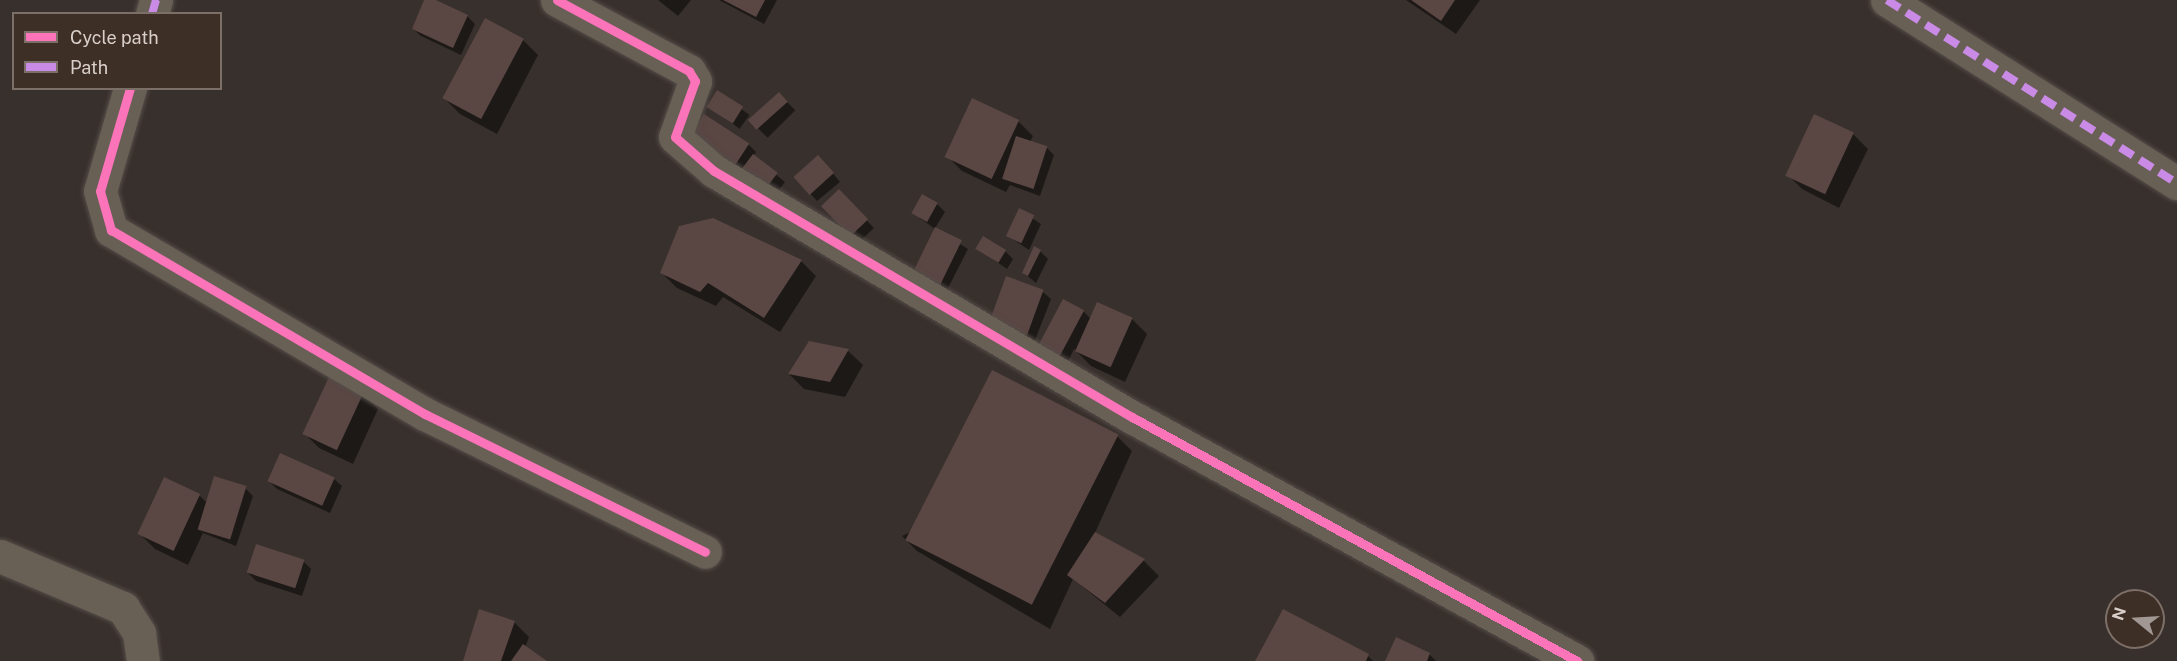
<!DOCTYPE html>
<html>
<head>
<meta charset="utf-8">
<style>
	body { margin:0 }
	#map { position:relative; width:2177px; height:661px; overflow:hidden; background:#38302c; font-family:"Public Sans",sans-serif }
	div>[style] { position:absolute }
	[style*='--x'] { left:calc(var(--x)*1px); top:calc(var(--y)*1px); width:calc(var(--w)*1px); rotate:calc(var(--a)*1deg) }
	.shadow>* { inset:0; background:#0007; transform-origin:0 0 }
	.building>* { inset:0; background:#5a4643; transform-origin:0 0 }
	.roads { filter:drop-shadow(0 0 2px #544d49) drop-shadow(0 0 2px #544d49) }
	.minor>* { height:33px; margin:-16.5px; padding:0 16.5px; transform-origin:16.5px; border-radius:16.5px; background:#685f55 }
	.quiet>* { height:8px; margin-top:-4px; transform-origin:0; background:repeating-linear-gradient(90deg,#ca8be6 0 15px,transparent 0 23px) }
	.cycleway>* { height:9px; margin:-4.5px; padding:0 4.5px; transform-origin:4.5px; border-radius:4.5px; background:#fb73b8 }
	span { translate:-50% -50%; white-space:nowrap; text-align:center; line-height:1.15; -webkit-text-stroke:5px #3e2f26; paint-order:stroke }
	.legend { position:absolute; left:12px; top:12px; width:210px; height:78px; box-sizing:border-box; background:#3e2f26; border:2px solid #7c6f68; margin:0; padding:8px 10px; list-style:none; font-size:18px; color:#d9cfca }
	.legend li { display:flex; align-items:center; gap:12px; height:30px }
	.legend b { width:30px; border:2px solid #7c6f68 }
	.north { position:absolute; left:2105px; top:589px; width:60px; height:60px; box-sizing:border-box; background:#3e2f26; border:2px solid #7c6f68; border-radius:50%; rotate:288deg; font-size:16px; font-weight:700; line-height:24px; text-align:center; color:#d9cfca }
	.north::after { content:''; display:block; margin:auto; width:21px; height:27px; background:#a19793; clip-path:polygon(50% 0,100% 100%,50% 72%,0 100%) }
</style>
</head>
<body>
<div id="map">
	<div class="shadow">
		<div style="clip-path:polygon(426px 0,467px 16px,475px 24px,461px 55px,421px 36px,413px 29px)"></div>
		<div style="clip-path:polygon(658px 0,691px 0,678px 16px)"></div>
		<div style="clip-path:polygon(719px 0,777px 0,764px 24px)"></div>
		<div style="clip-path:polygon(1406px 0,1480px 0,1456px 34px)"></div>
		<div style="clip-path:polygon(523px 40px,538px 55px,497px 134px,460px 114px,445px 99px)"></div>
		<div style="left:718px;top:92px;width:39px;height:17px;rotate:36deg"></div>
		<div style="left:779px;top:94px;width:23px;height:39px;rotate:45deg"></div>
		<div style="clip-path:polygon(1018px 121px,1033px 136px,1030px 142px,1046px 147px,1054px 155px,1040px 196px,1010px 185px,1006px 192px,962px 171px,947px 156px)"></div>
		<div style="clip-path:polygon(1853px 134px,1868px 149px,1839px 208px,1802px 189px,1787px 174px)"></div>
		<div style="clip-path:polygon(691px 140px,748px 144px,756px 152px,753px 156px,785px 182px,773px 198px)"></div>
		<div style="clip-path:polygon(826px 165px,840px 182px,817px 201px,795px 177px)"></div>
		<div style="clip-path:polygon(839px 192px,874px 228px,857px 244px,850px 236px)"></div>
		<div style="clip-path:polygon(937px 204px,945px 212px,935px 228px,968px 249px,945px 294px,920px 281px,935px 229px,913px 213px)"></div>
		<div style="clip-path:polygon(1020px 210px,1041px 224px,1029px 250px,1007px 235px)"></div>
		<div style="clip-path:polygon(978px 249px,1005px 251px,1013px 259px,1007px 269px)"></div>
		<div style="clip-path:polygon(1040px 251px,1048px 259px,1036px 283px,1024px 273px)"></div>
		<div style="clip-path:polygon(801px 261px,816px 276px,780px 332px,723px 297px,716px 306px,677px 288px,662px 273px)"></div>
		<div style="clip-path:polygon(1043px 292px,1051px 299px,1034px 343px,998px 330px)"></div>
		<div style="clip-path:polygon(1083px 311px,1091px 319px,1132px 319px,1147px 334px,1125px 382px,1091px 366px,1074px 349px,1066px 366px,1046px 356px)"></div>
		<div style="clip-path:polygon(848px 351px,863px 365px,845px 397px,804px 389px,789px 374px)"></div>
		<div style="clip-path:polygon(363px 394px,378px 409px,353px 464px,319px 448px,304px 433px)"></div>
		<div style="clip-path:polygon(1117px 436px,1132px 451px,1095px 533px,1144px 561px,1159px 576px,1120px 617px,1073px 579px,1050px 629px,917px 551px,902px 536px)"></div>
		<div style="clip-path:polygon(334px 479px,342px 486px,330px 513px,277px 489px,269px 481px)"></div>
		<div style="clip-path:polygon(245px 488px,253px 496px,236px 546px,203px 533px,188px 565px,155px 549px,140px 534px,199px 495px,207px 503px)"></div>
		<div style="clip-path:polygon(303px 561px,311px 569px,302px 596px,256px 581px,248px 573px)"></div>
		<div style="clip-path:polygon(514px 622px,529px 637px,525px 648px,545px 661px,464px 661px)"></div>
		<div style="clip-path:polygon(1429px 654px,1436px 661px,1387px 661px)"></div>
		<div style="clip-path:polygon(1368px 656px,1373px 661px,1257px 661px)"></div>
	</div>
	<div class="building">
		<div style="clip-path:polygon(424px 0,436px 0,468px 15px,453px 48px,412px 29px)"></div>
		<div style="clip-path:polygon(723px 0,765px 0,756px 17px)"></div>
		<div style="clip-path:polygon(1411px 0,1455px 0,1441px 21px)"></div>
		<div style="left:485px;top:18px;width:44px;height:91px;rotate:28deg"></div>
		<div style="left:717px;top:90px;width:31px;height:20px;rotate:32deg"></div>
		<div style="left:779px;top:92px;width:13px;height:42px;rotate:48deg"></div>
		<div style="left:972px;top:98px;width:52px;height:65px;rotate:25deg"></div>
		<div style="left:704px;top:114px;width:54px;height:30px;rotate:33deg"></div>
		<div style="left:1814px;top:114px;width:44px;height:68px;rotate:25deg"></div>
		<div style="left:1016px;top:136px;width:33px;height:45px;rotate:18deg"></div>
		<div style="left:753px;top:154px;width:31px;height:23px;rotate:37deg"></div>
		<div style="left:818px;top:155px;width:24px;height:33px;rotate:48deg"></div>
		<div style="left:839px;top:189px;width:42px;height:25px;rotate:46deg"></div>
		<div style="left:922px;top:194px;width:18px;height:22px;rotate:29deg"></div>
		<div style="left:1019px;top:208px;width:17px;height:31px;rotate:25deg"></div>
		<div style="clip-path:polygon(713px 218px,802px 260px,764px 318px,708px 283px,700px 292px,660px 273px,679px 226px)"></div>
		<div style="left:935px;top:227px;width:30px;height:53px;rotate:26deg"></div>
		<div style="left:983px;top:236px;width:27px;height:15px;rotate:31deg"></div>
		<div style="clip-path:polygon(1034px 246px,1041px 250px,1028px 276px,1022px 273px)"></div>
		<div style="left:1006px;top:276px;width:40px;height:50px;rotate:20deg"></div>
		<div style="left:1063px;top:299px;width:24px;height:55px;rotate:28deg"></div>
		<div style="left:1097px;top:302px;width:39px;height:54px;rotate:24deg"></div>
		<div style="clip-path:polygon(809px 341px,849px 349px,830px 382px,788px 374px)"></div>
		<div style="left:992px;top:370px;width:142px;height:191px;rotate:27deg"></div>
		<div style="left:329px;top:377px;width:38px;height:63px;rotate:25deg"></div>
		<div style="left:280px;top:453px;width:60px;height:31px;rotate:24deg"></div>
		<div style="left:214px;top:476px;width:34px;height:56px;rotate:17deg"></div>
		<div style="left:164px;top:477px;width:40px;height:63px;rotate:25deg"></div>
		<div style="clip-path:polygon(1095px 532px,1145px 559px,1105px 603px,1067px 575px)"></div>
		<div style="left:256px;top:544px;width:51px;height:30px;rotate:18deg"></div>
		<div style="clip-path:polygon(479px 609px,515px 621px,501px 661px,463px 661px)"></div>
		<div style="clip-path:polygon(1283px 609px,1369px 654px,1366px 661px,1255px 661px)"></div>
		<div style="clip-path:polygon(1396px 637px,1430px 653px,1427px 661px,1385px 661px)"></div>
		<div style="clip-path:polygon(523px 644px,547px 661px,511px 661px)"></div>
	</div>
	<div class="roads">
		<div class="minor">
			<div style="--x:557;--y:0;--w:150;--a:28.3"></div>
			<div style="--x:689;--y:71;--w:12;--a:59"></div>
			<div style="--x:695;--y:81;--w:59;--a:109.7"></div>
			<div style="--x:675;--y:137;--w:52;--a:41.1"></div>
			<div style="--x:714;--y:171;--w:485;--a:30.5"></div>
			<div style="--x:1132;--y:417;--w:508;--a:28.74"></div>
			<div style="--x:1887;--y:0;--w:343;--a:32.3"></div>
			<div style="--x:152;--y:14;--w:15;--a:-74"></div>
			<div style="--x:130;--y:88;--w:107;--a:106.2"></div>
			<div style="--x:100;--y:191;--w:41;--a:74.2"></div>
			<div style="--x:111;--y:230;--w:364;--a:30.4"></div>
			<div style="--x:425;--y:414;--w:312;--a:26.2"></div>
			<div style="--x:0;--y:556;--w:134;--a:22.9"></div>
			<div style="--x:123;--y:608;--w:30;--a:57"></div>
			<div style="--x:139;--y:633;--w:28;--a:82"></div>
		</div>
	</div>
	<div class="quiet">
		<div style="--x:1887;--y:0;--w:343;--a:32.3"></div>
		<div style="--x:152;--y:14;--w:15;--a:-74"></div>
	</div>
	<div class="cycleway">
		<div style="--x:557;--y:0;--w:150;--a:28.3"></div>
		<div style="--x:689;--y:71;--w:12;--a:59"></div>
		<div style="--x:695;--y:81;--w:59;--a:109.7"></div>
		<div style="--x:675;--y:137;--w:52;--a:41.1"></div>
		<div style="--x:714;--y:171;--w:485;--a:30.5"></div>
		<div style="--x:1132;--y:417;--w:508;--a:28.74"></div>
		<div style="--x:130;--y:88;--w:107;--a:106.2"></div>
		<div style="--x:100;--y:191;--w:41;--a:74.2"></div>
		<div style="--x:111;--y:230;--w:364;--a:30.4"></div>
		<div style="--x:425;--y:414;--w:312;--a:26.2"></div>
	</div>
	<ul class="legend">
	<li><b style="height:8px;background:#fb73b8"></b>Cycle path</li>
	<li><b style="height:8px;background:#ca8be6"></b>Path</li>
	</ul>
	<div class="north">N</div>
</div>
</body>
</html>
